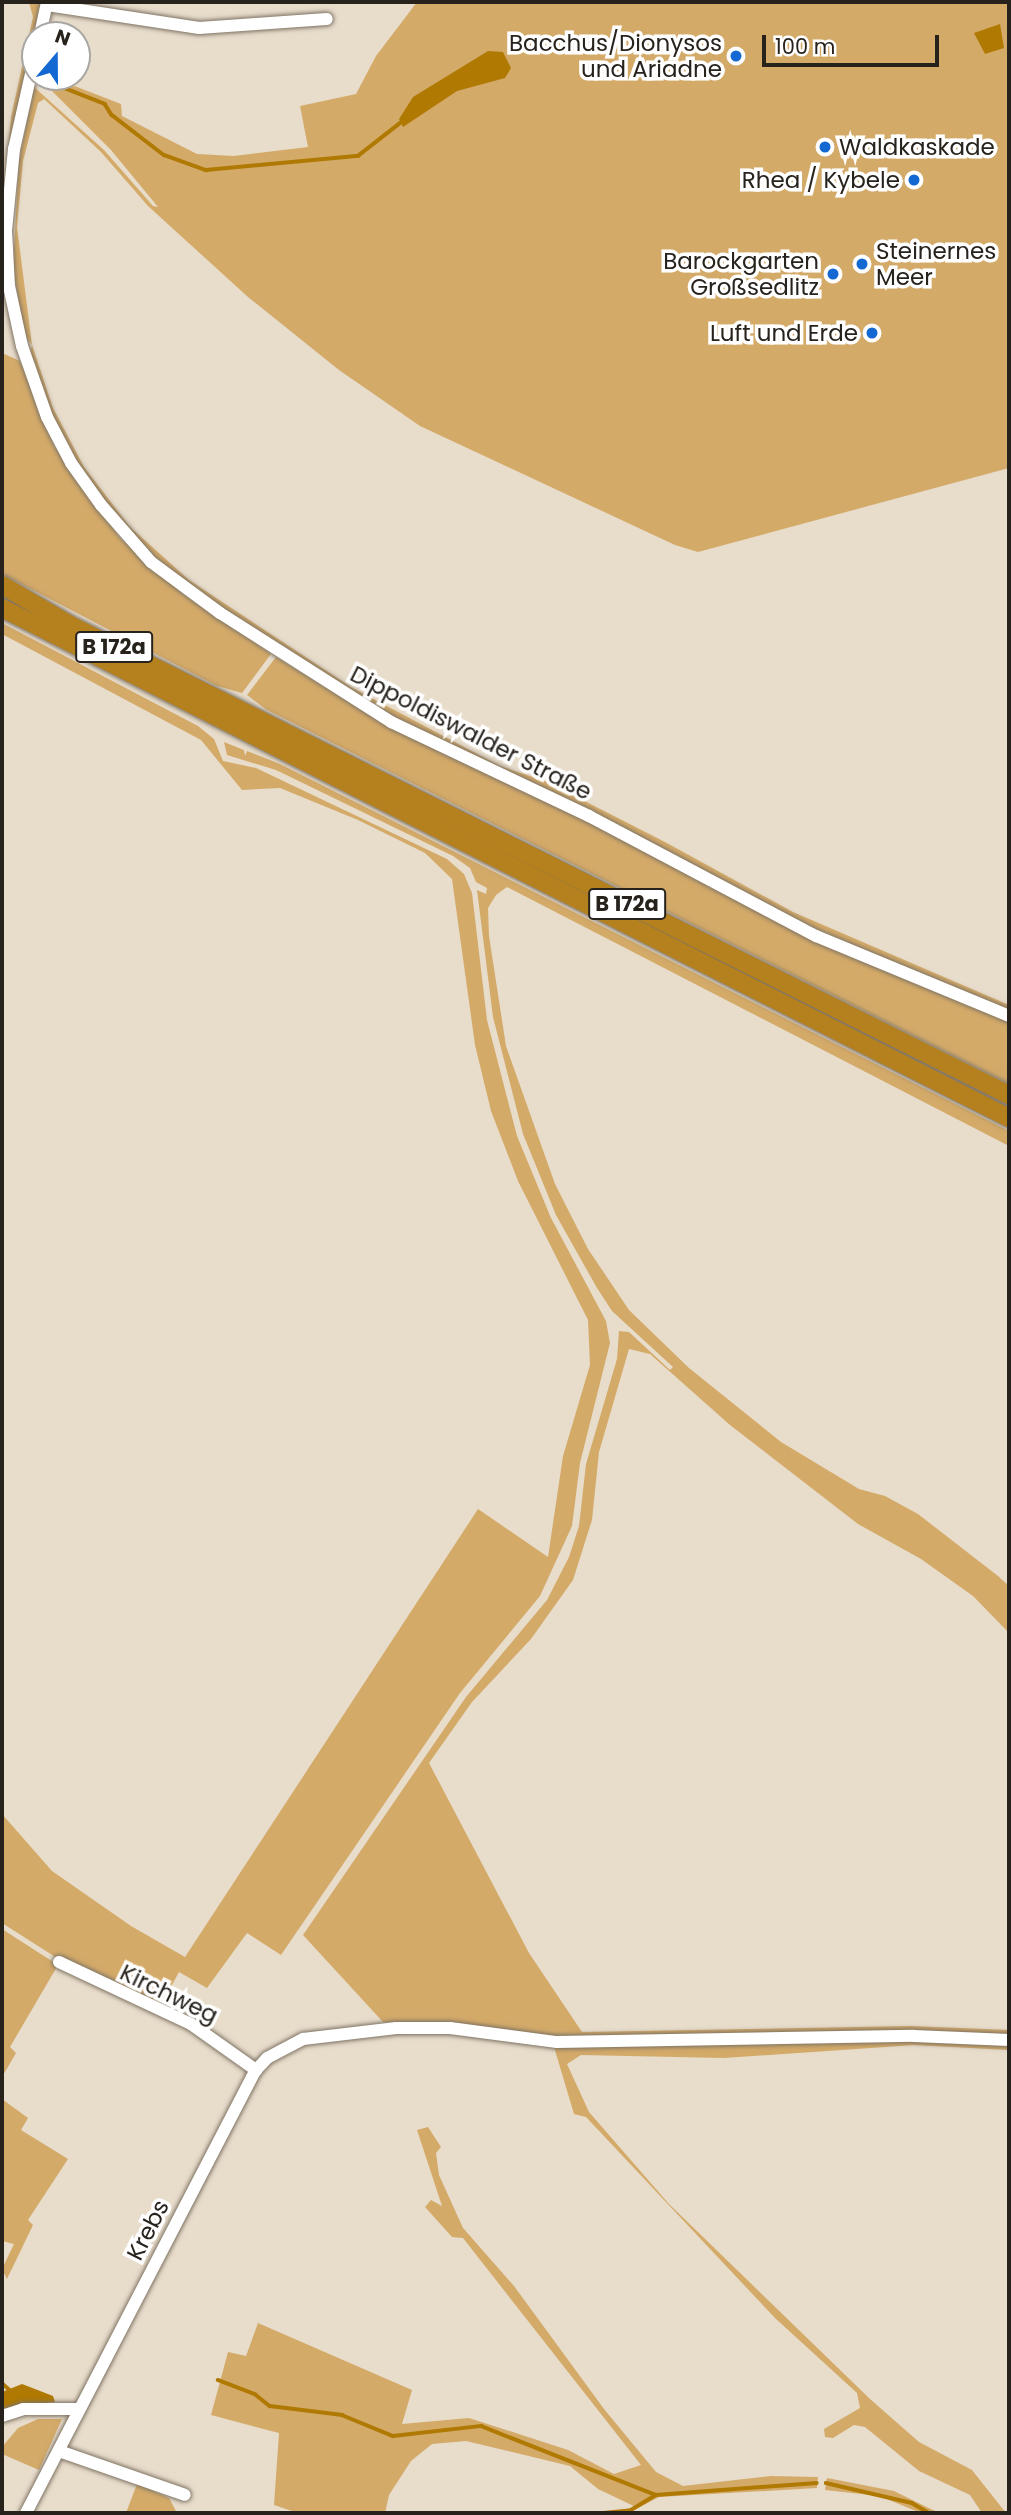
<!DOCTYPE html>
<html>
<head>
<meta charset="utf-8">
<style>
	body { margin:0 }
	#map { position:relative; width:1011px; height:2515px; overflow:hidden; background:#e8dccb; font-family:Poppins,sans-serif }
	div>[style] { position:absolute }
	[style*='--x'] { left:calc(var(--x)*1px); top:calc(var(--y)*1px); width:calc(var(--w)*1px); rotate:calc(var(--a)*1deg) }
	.green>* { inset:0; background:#d4aa69 }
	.water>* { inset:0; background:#af7902 }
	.stream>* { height:3.5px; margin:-1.75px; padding:0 1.75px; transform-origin:1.75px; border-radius:1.75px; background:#af7902 }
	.roads { filter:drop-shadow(0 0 2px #7f7464) drop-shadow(0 0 2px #7f7464) }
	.minor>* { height:12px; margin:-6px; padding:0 6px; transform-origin:6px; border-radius:6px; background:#fff }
	.highway>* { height:18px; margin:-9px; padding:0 9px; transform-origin:9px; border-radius:9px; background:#b5801e }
	.dots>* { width:19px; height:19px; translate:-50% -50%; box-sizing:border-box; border:4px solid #fff; border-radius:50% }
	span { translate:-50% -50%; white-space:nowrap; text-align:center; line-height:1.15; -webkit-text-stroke:7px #fff; paint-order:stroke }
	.shield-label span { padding:2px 5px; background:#fff; border:2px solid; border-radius:5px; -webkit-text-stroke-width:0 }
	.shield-label { font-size:21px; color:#27221c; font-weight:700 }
	.poi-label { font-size:23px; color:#27221c }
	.right { translate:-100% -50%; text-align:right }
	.left { translate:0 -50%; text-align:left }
	.street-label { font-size:23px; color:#27221c }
	.frame { position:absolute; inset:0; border:4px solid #27221c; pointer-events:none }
	.north { position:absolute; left:21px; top:21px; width:70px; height:70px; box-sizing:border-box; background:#fff; border:2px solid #a9a7a4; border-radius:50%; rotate:20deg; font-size:19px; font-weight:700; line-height:28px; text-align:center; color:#27221c }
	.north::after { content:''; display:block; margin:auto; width:24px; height:32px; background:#1468d2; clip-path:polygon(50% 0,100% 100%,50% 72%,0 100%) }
	.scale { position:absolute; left:762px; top:35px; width:177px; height:32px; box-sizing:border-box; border:4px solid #27221c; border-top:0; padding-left:9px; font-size:21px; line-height:24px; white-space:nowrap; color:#27221c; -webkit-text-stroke:5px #fff; paint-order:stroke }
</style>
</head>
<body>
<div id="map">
	<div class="green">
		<div style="clip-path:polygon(29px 2px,41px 2px,12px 135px,2px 226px,11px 117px,33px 17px)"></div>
		<div style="clip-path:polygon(417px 2px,1009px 2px,1009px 468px,698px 552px,675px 545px,420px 426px,339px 370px,248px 297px,148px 206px,101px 152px,44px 99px,38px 103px,23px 161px,17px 227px,32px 345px,53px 408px,84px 467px,130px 527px,189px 580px,351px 687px,500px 766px,545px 781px,665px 842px,793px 912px,1009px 1005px,1009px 1010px,790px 918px,396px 719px,221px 608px,154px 557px,103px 501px,63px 441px,29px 356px,32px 345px,24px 335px,13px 267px,19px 161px,34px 87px,104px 150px,153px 206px,158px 207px,111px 150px,42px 81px,59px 80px,121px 104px,122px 116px,197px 154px,234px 156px,308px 147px,300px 106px,356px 94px,376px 56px)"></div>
		<div style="clip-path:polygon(2px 353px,20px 361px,54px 446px,120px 538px,183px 594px,271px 654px,242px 693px,217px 686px,2px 574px)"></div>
		<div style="clip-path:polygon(2px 623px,198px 726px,214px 739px,223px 761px,256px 768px,447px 859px,464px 874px,472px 893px,487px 1020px,517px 1136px,551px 1218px,606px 1321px,610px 1343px,580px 1463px,572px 1526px,540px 1596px,460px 1693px,281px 1955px,247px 1933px,207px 1988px,179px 1972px,160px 2007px,60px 1960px,2px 1923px,2px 1814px,52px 1871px,131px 1926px,185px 1957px,478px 1509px,548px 1557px,563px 1456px,590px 1365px,588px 1320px,518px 1181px,491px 1111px,475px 1045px,452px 879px,425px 853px,358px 820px,280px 788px,242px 790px,201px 740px,2px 634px)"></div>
		<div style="clip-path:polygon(276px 657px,393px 729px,578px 816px,787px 927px,1009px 1020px,1009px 1084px,267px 710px,247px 695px)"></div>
		<div style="clip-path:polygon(224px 742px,244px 750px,245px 756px,247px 751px,280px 764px,1009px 1131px,1009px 1146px,507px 887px,496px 895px,488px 908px,489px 936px,506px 1046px,555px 1184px,588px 1249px,629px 1310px,689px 1368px,781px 1442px,859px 1489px,885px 1496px,918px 1514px,998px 1576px,1009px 1586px,1009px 1633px,973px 1596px,921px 1559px,858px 1524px,730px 1425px,650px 1354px,629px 1349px,599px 1452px,592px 1520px,573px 1580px,531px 1639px,472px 1702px,429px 1763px,529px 1953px,582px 2032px,911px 2026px,1009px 2030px,1009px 2036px,553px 2039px,449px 2024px,383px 2022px,303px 1935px,466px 1697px,547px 1600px,569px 1557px,579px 1526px,586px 1464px,617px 1359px,619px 1331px,629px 1332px,670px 1370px,673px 1367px,612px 1311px,597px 1288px,556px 1215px,523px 1134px,493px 1017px,477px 890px,486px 894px,487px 888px,476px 882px,470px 868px,453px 856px,276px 770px,227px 755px)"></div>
		<div style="clip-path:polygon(2px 1929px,58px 1965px,10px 2047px,16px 2053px,2px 2077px)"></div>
		<div style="clip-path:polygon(911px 2041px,1009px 2045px,1009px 2050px,914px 2045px,724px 2058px,581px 2055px,567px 2064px,589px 2112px,669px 2204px,870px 2399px,919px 2442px,972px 2470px,1006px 2513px,982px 2513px,970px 2495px,919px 2471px,865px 2427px,854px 2425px,833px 2438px,825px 2437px,824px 2429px,860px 2408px,857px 2393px,775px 2318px,586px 2117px,574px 2114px,554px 2047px)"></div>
		<div style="clip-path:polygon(2px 2099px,28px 2118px,21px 2130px,68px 2159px,28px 2220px,33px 2225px,7px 2279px,2px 2269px,14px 2244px,2px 2241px)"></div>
		<div style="clip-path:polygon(428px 2127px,441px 2147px,436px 2153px,439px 2175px,463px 2228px,514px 2286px,604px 2409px,656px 2472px,683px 2486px,771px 2476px,818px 2477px,817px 2488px,659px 2497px,638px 2508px,598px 2489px,570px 2466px,466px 2441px,432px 2444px,411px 2461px,389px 2495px,385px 2513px,298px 2513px,274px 2505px,279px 2433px,211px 2415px,228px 2352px,246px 2356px,258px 2323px,412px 2390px,402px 2424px,469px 2418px,568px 2450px,614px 2474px,641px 2465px,463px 2238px,452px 2237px,425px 2207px,431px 2200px,442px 2206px,417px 2130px)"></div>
		<div style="clip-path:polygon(38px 2419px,62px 2419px,39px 2470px,2px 2454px,2px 2447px,18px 2428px)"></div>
		<div style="clip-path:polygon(827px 2478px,894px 2491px,939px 2513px,921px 2513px,879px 2496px,825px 2490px)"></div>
		<div style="clip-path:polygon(137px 2484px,169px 2498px,177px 2513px,126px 2513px)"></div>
	</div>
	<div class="water">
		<div style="clip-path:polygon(1000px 24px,1004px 48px,985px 54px,974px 33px)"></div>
		<div style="clip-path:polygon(488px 51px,503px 52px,511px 68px,505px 78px,457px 91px,403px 127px,399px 119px,413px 97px)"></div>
		<div style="clip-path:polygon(22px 2384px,53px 2396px,55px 2402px,2px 2409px,2px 2392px)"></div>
	</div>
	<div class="stream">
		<div style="--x:54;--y:84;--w:55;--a:21.4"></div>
		<div style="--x:105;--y:104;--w:13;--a:58"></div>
		<div style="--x:112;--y:115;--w:66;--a:37.6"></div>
		<div style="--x:164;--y:155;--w:45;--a:19.7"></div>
		<div style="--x:206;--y:170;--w:153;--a:-5.3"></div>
		<div style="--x:358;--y:156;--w:58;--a:-38"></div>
		<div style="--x:218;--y:2380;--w:40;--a:21"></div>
		<div style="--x:255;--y:2394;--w:19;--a:39"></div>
		<div style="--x:270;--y:2406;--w:73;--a:7.1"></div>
		<div style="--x:342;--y:2415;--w:55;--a:22.4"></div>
		<div style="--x:393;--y:2436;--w:89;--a:-6.5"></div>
		<div style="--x:481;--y:2426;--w:188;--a:21.5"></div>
		<div style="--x:656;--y:2495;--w:161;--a:-4.3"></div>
		<div style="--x:2;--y:2383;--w:12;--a:42"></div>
		<div style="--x:826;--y:2483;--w:88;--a:13.1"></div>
		<div style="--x:912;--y:2503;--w:20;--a:30"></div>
		<div style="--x:604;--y:2513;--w:27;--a:-6"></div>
		<div style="--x:631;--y:2510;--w:29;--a:-31"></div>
	</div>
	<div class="roads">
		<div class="minor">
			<div style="--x:47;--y:5;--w:154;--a:8.6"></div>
			<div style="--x:199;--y:28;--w:128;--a:-4"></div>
			<div style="--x:40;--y:35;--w:34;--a:-78"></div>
			<div style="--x:35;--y:56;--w:95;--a:102.7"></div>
			<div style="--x:14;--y:149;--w:82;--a:95.6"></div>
			<div style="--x:6;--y:231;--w:55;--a:86.9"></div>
			<div style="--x:9;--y:286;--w:61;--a:77.8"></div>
			<div style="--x:22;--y:346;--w:75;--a:70.6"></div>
			<div style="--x:47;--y:417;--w:52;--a:62.4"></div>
			<div style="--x:71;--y:463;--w:52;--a:54.5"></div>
			<div style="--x:101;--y:505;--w:76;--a:48.7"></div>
			<div style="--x:151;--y:562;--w:86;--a:36.5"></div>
			<div style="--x:220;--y:613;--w:203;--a:32.5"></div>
			<div style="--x:391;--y:722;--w:219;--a:25.4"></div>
			<div style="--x:589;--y:816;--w:257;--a:27.9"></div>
			<div style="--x:816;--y:936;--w:209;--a:22.5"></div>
			<div style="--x:59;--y:1962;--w:146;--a:25.2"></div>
			<div style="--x:191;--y:2024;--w:80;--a:35.3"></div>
			<div style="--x:2;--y:2416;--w:22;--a:-18"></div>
			<div style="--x:23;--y:2409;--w:54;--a:0"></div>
			<div style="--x:59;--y:2451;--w:133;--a:19.2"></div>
			<div style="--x:26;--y:2513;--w:499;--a:-62.6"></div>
			<div style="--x:256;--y:2070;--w:16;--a:-47"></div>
			<div style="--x:267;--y:2058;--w:41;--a:-27.8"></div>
			<div style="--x:303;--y:2039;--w:94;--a:-6.7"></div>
			<div style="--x:396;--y:2028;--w:54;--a:0"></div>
			<div style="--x:450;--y:2028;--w:108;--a:7.5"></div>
			<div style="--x:557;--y:2042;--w:357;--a:-1"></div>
			<div style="--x:914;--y:2036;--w:95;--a:2.4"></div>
		</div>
		<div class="highway">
			<div style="--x:2;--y:585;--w:79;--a:30.5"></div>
			<div style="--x:70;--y:625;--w:1050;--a:26.59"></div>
			<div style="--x:2;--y:608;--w:1129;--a:26.86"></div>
		</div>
	</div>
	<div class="dots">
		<div style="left:736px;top:56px;background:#1468d2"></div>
		<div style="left:825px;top:147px;background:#1468d2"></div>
		<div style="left:914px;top:180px;background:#1468d2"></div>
		<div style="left:862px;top:264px;background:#1468d2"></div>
		<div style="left:833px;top:274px;background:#1468d2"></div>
		<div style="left:872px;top:333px;background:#1468d2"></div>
	</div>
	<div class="shield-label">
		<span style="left:114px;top:647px">B 172a</span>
		<span style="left:627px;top:904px">B 172a</span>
	</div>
	<div class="poi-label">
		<span class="right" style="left:722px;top:56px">Bacchus/Dionysos<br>und Ariadne</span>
		<span class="left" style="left:839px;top:147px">Waldkaskade</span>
		<span class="right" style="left:900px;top:180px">Rhea / Kybele</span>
		<span class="left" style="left:876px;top:264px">Steinernes<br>Meer</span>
		<span class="right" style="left:819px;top:274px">Barockgarten<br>Großsedlitz</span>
		<span class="right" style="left:858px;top:333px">Luft und Erde</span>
	</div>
	<div class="street-label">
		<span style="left:471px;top:733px;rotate:27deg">Dippoldiswalder Straße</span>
		<span style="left:169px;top:1994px;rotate:26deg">Kirchweg</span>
		<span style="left:148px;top:2230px;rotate:-63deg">Krebs</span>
	</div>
	<div class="frame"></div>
	<div class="north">N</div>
	<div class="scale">100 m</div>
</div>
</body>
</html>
